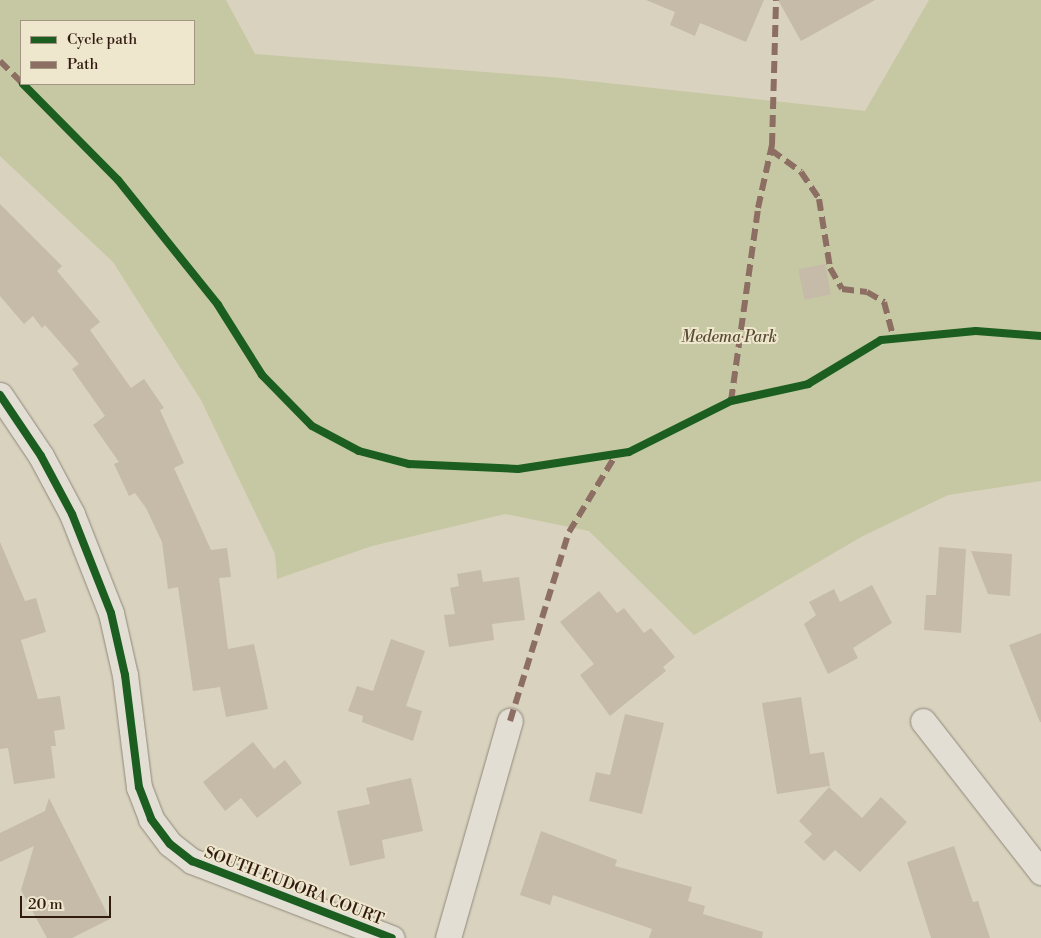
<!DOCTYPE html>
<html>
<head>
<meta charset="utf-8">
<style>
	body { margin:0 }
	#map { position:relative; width:1041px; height:938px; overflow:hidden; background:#d9d2be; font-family:"Libre Bodoni",serif }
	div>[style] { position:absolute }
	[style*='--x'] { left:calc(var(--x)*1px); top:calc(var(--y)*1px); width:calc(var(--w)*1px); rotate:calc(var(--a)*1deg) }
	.green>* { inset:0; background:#c5c8a2 }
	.building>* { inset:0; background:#c6baa9; transform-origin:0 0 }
	.roads { filter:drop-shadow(0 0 1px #8f887b) drop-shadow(0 0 1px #8f887b) }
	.minor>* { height:25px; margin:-12.5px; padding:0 12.5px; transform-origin:12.5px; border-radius:12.5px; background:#e2ded4 }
	.quiet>* { height:6px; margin-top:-3px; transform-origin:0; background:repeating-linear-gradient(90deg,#8d6e63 0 12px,transparent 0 18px) }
	.cycleway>* { height:8px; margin:-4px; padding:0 4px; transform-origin:4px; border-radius:4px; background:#1b5e20 }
	span { translate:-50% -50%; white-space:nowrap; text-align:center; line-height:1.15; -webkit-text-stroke:4px #eee6cd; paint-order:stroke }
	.park-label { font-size:16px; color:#594c35; font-style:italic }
	.street-label { font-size:16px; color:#311b10 }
	.legend { position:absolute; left:20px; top:20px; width:175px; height:65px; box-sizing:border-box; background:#eee6cd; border:1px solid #a29581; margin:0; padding:6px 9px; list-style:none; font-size:15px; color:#311b10 }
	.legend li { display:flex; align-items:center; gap:10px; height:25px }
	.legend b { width:25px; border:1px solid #a29581 }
	.scale { position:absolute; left:20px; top:896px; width:91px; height:22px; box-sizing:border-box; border:2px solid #311b10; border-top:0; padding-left:6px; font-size:15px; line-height:18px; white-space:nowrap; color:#311b10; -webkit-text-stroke:4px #eee6cd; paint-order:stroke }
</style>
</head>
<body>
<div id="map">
	<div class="green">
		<div style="clip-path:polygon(evenodd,0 0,226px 0,255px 54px,561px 78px,865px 111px,929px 0,1041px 0,1041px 481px,948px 495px,861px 537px,694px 635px,589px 531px,505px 514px,372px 546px,277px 579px,275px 554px,201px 400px,113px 262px,0 156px,0 0,21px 21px,194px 21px,194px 84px,21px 84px,21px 21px)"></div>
	</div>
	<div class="building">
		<div style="clip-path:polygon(646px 0,764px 0,746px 42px,700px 23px,695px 36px,670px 25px,675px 12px)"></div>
		<div style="clip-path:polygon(778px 0,875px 0,801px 41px)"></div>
		<div style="clip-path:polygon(0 204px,62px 266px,57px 271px,100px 322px,90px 330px,131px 388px,144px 379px,164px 408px,160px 410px,184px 463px,174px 468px,211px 550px,227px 548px,231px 577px,219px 578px,228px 649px,254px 644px,268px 709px,226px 717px,220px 687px,193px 691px,178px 587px,168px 589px,162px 542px,146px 508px,135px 493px,129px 496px,114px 464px,119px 462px,93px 425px,105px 416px,72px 369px,79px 364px,45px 325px,42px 328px,33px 316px,24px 324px,0 296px)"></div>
		<div style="left:825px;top:264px;width:31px;height:27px;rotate:79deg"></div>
		<div style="clip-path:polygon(0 542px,25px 601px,36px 598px,46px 632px,21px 640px,38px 699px,60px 696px,65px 729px,54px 731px,56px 746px,51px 746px,55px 778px,14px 784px,8px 748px,0 749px)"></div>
		<div style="clip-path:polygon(939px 547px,966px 549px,961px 633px,924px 630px,926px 595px,936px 595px)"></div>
		<div style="clip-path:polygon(971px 551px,1012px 554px,1010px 596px,988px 594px)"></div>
		<div style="clip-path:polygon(481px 570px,483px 582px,519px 577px,525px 620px,492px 624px,494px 640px,449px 647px,444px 615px,455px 614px,450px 588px,459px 586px,457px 574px)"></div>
		<div style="clip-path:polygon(872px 585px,892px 623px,853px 648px,858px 658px,828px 674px,804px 624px,816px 615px,809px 602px,834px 589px,840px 602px)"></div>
		<div style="clip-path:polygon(599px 591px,617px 613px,624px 608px,644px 633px,651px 628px,675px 657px,663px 667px,666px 671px,610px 716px,580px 675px,594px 664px,560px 622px)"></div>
		<div style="clip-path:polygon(1041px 633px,1041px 722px,1040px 722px,1009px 645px)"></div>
		<div style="clip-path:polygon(391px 639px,425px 651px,406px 706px,422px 711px,413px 741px,362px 722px,363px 716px,348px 711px,357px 686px,373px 691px)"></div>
		<div style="clip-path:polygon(801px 697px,810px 754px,824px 752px,830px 786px,777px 794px,762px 703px)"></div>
		<div style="clip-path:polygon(625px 714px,664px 723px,642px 814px,589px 801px,596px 772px,610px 775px)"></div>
		<div style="clip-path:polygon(253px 742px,274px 769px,285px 760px,302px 783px,257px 818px,241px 798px,225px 811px,203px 782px)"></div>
		<div style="clip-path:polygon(411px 778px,423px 831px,382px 840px,385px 858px,350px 866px,337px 811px,370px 804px,366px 788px)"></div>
		<div style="clip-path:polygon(829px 787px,862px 818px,881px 797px,907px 822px,860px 872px,835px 850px,824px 861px,804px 842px,812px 834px,799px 821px)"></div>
		<div style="clip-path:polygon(49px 798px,110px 919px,72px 938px,47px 938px,21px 890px,34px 846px,0 862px,0 833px,45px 811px)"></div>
		<div style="clip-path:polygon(541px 831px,617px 860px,615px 866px,692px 887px,688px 901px,705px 906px,703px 914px,763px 932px,762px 938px,649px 938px,652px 929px,553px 895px,550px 905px,520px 895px)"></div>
		<div style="clip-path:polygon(954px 846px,973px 902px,978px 901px,990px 938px,931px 938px,907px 862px)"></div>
	</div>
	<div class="roads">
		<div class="minor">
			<div style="--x:0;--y:395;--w:73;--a:56.1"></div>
			<div style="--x:41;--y:456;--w:66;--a:61.9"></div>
			<div style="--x:72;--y:514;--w:106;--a:68.5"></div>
			<div style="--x:111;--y:613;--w:64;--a:77.3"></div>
			<div style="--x:125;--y:675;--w:113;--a:82.9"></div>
			<div style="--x:139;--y:787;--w:34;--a:69"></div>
			<div style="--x:151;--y:819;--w:31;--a:53"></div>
			<div style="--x:170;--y:844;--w:28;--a:38"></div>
			<div style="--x:192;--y:861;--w:214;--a:21.1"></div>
			<div style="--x:923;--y:721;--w:192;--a:52"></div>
			<div style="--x:448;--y:938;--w:226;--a:-74.1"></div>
		</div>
	</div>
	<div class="quiet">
		<div style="--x:0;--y:61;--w:30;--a:45"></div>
		<div style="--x:771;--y:150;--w:37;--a:36"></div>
		<div style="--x:801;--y:172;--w:32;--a:56"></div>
		<div style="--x:819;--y:199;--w:70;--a:80.9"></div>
		<div style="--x:830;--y:268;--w:24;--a:60"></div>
		<div style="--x:842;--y:289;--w:25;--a:7"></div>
		<div style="--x:867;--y:292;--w:20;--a:30"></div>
		<div style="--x:884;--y:302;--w:38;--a:75"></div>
		<div style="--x:731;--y:401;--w:195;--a:-82"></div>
		<div style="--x:758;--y:208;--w:65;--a:-77.5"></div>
		<div style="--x:772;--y:145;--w:145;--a:-88.4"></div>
		<div style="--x:510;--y:721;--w:198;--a:-72.7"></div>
		<div style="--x:569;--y:532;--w:92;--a:-58.7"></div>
	</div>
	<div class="cycleway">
		<div style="--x:23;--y:84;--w:135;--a:45.3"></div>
		<div style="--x:118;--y:180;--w:160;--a:51.3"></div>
		<div style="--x:218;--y:305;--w:83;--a:57.8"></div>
		<div style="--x:262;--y:375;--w:71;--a:45.6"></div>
		<div style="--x:312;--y:426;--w:53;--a:28"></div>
		<div style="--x:359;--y:451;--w:52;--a:14.6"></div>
		<div style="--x:409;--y:464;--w:109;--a:2.6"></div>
		<div style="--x:518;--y:469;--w:112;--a:-8.7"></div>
		<div style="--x:629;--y:452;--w:114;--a:-26.6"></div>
		<div style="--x:731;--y:401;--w:79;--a:-12.4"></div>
		<div style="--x:808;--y:384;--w:85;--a:-31.1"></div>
		<div style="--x:881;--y:340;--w:95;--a:-5.4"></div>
		<div style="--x:976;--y:331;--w:65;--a:4.4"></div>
		<div style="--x:0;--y:395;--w:73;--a:56.1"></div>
		<div style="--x:41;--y:456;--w:66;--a:61.9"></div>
		<div style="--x:72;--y:514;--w:106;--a:68.5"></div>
		<div style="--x:111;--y:613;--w:64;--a:77.3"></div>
		<div style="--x:125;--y:675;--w:113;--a:82.9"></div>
		<div style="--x:139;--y:787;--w:34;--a:69"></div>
		<div style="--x:151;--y:819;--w:31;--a:53"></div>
		<div style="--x:170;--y:844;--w:28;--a:38"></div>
		<div style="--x:192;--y:861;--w:214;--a:21.1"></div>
	</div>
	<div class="park-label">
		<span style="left:729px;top:337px">Medema Park</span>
	</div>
	<div class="street-label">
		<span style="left:294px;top:886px;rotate:21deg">SOUTH EUDORA COURT</span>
	</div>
	<ul class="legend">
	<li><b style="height:6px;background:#1b5e20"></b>Cycle path</li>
	<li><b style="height:6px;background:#8d6e63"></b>Path</li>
	</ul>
	<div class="scale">20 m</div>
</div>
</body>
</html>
